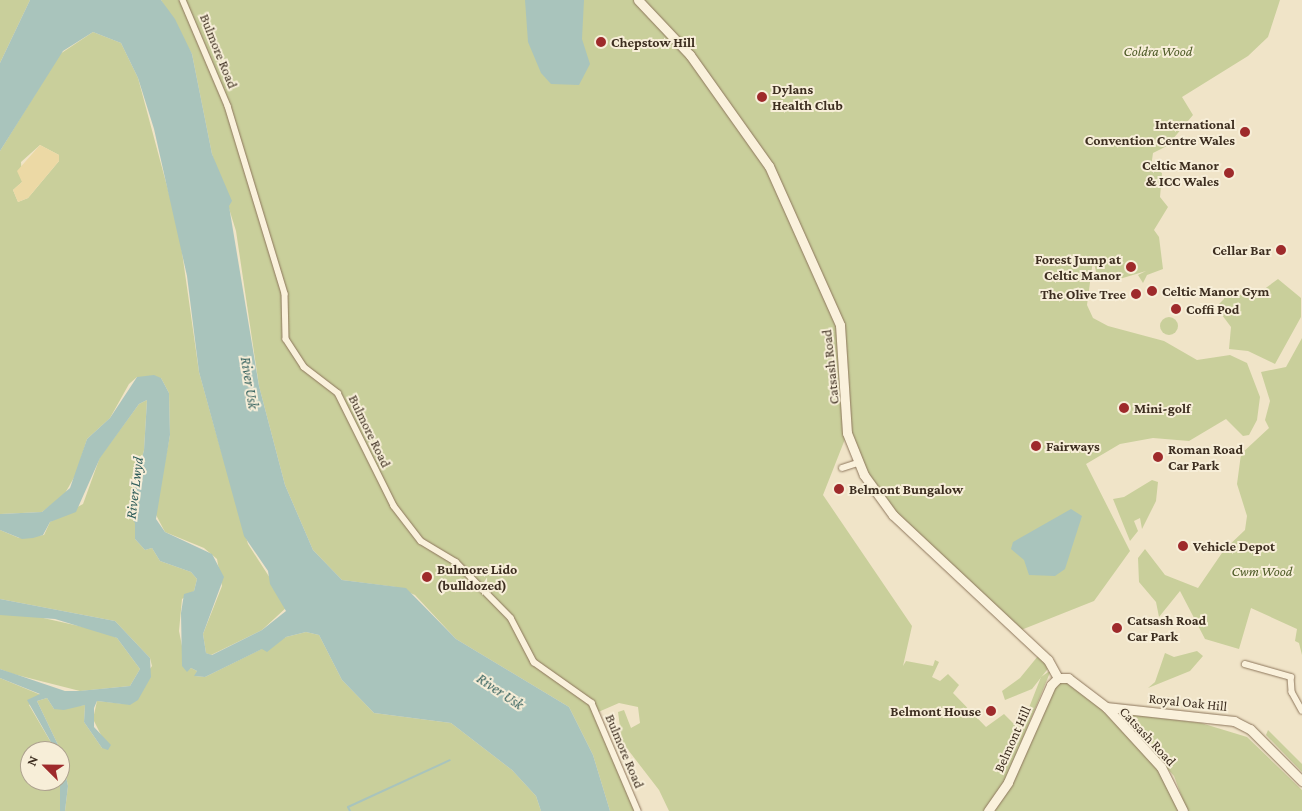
<!DOCTYPE html>
<html>
<head>
<meta charset="utf-8">
<style>
	body { margin:0 }
	#map { position:relative; width:1302px; height:811px; overflow:hidden; background:#f0e4c8; font-family:"Crimson Pro",serif }
	div>[style] { position:absolute }
	[style*='--x'] { left:calc(var(--x)*1px); top:calc(var(--y)*1px); width:calc(var(--w)*1px); rotate:calc(var(--a)*1deg) }
	.green>* { inset:0; background:#c9cf9b }
	.round { border-radius:50% }
	.sand>* { inset:0; background:#ecd9a5 }
	.water>* { inset:0; background:#a9c4bc }
	.stream>* { height:2px; margin:-1px; padding:0 1px; transform-origin:1px; border-radius:1px; background:#a9c4bc }
	.roads { filter:drop-shadow(0 0 1px #8d765c) drop-shadow(0 0 1px #8d765c) }
	.street>* { height:5.5px; margin:-2.75px; padding:0 2.75px; transform-origin:2.75px; border-radius:2.75px; background:#faf1dc }
	.secondary>* { height:9px; margin:-4.5px; padding:0 4.5px; transform-origin:4.5px; border-radius:4.5px; background:#faf1dc }
	.dots>* { width:14px; height:14px; translate:-50% -50%; box-sizing:border-box; border:2px solid #f7eed8; border-radius:50% }
	span { translate:-50% -50%; white-space:nowrap; text-align:center; line-height:1.15; -webkit-text-stroke:4px #f7eed8; paint-order:stroke }
	.poi-label { font-size:14px; color:#3d2e20; font-weight:700 }
	.left { translate:0 -50%; text-align:left }
	.right { translate:-100% -50%; text-align:right }
	.street-label { font-size:14px; color:#3d2e20 }
	.park-label { font-size:14px; color:#4d5a26; font-style:italic }
	.water-label { font-size:15px; color:#2f5d5a; font-style:italic }
	.north { position:absolute; left:20px; top:741px; width:50px; height:50px; box-sizing:border-box; background:#f7eed8; border:1px solid #ada18e; border-radius:50%; rotate:293deg; font-size:14px; font-weight:700; line-height:20px; text-align:center; color:#3d2e20 }
	.north::after { content:''; display:block; margin:auto; width:18px; height:22px; background:#9e2a2b; clip-path:polygon(50% 0,100% 100%,50% 72%,0 100%) }
</style>
</head>
<body>
<div id="map">
	<div class="green">
		<div style="clip-path:polygon(0 0,30px 0,0 63px)"></div>
		<div style="clip-path:polygon(161px 0,1280px 0,1268px 37px,1248px 56px,1182px 97px,1193px 115px,1167px 146px,1153px 153px,1151px 167px,1162px 173px,1160px 197px,1168px 207px,1154px 230px,1159px 237px,1163px 269px,1147px 275px,1143px 283px,1138px 275px,1146px 271px,1113px 281px,1097px 275px,1093px 260px,1087px 305px,1093px 318px,1108px 326px,1164px 341px,1197px 360px,1230px 355px,1247px 363px,1260px 397px,1257px 420px,1249px 435px,1243px 436px,1226px 419px,1189px 441px,1153px 438px,1120px 444px,1086px 464px,1130px 551px,1094px 601px,1021px 630px,893px 515px,864px 475px,847px 434px,823px 495px,912px 626px,903px 666px,906px 661px,933px 666px,935px 660px,939px 662px,932px 677px,940px 681px,948px 674px,959px 685px,953px 693px,986px 727px,1004px 714px,1013px 723px,1023px 723px,1041px 677px,1051px 670px,1006px 780px,986px 811px,669px 811px,659px 790px,622px 742px,618px 712px,624px 710px,631px 728px,640px 723px,638px 707px,619px 703px,596px 713px,638px 811px,610px 811px,593px 755px,569px 707px,456px 639px,415px 595px,396px 587px,342px 580px,313px 550px,285px 485px,259px 386px,236px 231px,212px 154px,192px 54px)"></div>
		<div style="clip-path:polygon(evenodd,93px 32px,121px 43px,138px 78px,179px 231px,199px 372px,214px 426px,248px 544px,288px 606px,262px 630px,211px 655px,206px 653px,203px 634px,222px 586px,217px 559px,204px 548px,165px 532px,155px 513px,170px 435px,169px 393px,161px 378px,137px 377px,129px 384px,110px 418px,87px 439px,76px 474px,64px 495px,42px 512px,0 514px,0 151px,60px 54px,93px 32px,40px 145px,59px 155px,59px 161px,28px 198px,18px 202px,13px 190px,22px 182px,21px 162px,40px 145px)"></div>
		<div style="clip-path:polygon(1278px 279px,1301px 298px,1301px 317px,1275px 364px,1248px 351px,1229px 349px,1231px 327px,1216px 307px,1224px 299px,1224px 290px,1252px 298px)"></div>
		<div class="round" style="left:1160px;top:317px;width:18px;height:18px"></div>
		<div style="clip-path:polygon(1302px 338px,1302px 655px,1299px 643px,1295px 641px,1297px 629px,1251px 608px,1239px 649px,1205px 639px,1180px 591px,1159px 617px,1156px 602px,1139px 582px,1138px 558px,1145px 549px,1165px 575px,1198px 588px,1224px 550px,1245px 530px,1247px 516px,1237px 484px,1241px 454px,1269px 428px,1265px 420px,1270px 401px,1261px 372px,1286px 367px)"></div>
		<div style="clip-path:polygon(147px 400px,144px 450px,128px 513px,136px 523px,135px 539px,145px 550px,152px 548px,160px 561px,191px 572px,197px 579px,194px 591px,182px 599px,179px 631px,187px 671px,191px 668px,197px 671px,195px 676px,205px 677px,286px 637px,306px 632px,319px 635px,342px 680px,374px 713px,451px 723px,512px 770px,536px 796px,541px 811px,65px 811px,68px 786px,60px 749px,37px 701px,47px 698px,54px 709px,85px 705px,84px 722px,102px 748px,104px 741px,93px 719px,97px 701px,125px 704px,152px 666px,150px 658px,115px 621px,0 599px,0 530px,19px 538px,44px 535px,50px 522px,83px 504px,100px 457px,139px 404px)"></div>
		<div style="clip-path:polygon(1152px 480px,1158px 482px,1156px 501px,1142px 529px,1140px 518px,1134px 521px,1138px 531px,1130px 541px,1113px 499px,1124px 497px)"></div>
		<div style="clip-path:polygon(0 615px,30px 615px,101px 631px,117px 638px,140px 669px,130px 686px,80px 691px,13px 674px,0 669px)"></div>
		<div style="clip-path:polygon(1197px 651px,1203px 656px,1190px 671px,1148px 688px,1155px 682px,1165px 653px,1174px 657px)"></div>
		<div style="clip-path:polygon(1038px 656px,1050px 666px,1032px 689px,1005px 700px,1002px 691px,1020px 678px)"></div>
		<div style="clip-path:polygon(0 678px,41px 695px,29px 705px,56px 751px,30px 751px,30px 781px,60px 781px,60px 772px,62px 793px,60px 811px,0 811px)"></div>
		<div style="clip-path:polygon(1064px 681px,1100px 708px,1158px 768px,1179px 811px,988px 811px,1056px 683px)"></div>
		<div style="clip-path:polygon(1118px 713px,1201px 723px,1247px 737px,1302px 790px,1302px 811px,1187px 811px,1174px 776px)"></div>
		<div style="clip-path:polygon(1268px 730px,1302px 764px,1302px 772px,1266px 735px)"></div>
	</div>
	<div class="sand">
		<div style="clip-path:polygon(40px 145px,59px 155px,59px 161px,28px 198px,18px 202px,13px 190px,22px 182px,17px 171px)"></div>
	</div>
	<div class="water">
		<div style="clip-path:polygon(30px 0,161px 0,175px 19px,192px 54px,212px 154px,232px 201px,229px 206px,259px 386px,285px 485px,313px 550px,342px 580px,406px 588px,456px 639px,569px 707px,593px 755px,610px 811px,541px 811px,536px 796px,512px 770px,451px 723px,374px 713px,342px 680px,319px 635px,306px 632px,286px 637px,267px 652px,262px 649px,205px 677px,194px 676px,197px 671px,191px 668px,187px 672px,182px 666px,181px 613px,184px 594px,194px 591px,197px 579px,191px 572px,160px 561px,152px 548px,145px 550px,135px 539px,135px 523px,128px 513px,144px 450px,147px 400px,139px 404px,100px 458px,76px 512px,50px 522px,43px 535px,33px 538px,22px 539px,0 530px,0 514px,42px 512px,70px 488px,87px 439px,110px 418px,137px 377px,154px 375px,161px 378px,169px 393px,170px 435px,156px 519px,165px 532px,212px 554px,224px 577px,203px 634px,206px 653px,212px 655px,262px 630px,286px 611px,270px 584px,268px 571px,244px 536px,199px 372px,187px 276px,154px 129px,138px 78px,121px 43px,93px 32px,63px 51px,0 151px,0 63px)"></div>
		<div style="clip-path:polygon(525px 0,584px 0,582px 39px,590px 64px,579px 85px,551px 84px,541px 73px,528px 42px)"></div>
		<div style="clip-path:polygon(1071px 509px,1082px 516px,1065px 569px,1055px 576px,1029px 575px,1024px 560px,1011px 549px,1013px 542px)"></div>
		<div style="clip-path:polygon(0 599px,115px 621px,150px 658px,151px 677px,138px 700px,130px 705px,97px 701px,94px 708px,94px 727px,111px 745px,108px 750px,102px 748px,84px 722px,85px 705px,64px 710px,54px 709px,47px 698px,37px 701px,60px 749px,68px 786px,65px 811px,60px 811px,60px 751px,56px 751px,27px 700px,40px 694px,0 678px,0 669px,65px 691px,79px 691px,130px 686px,140px 669px,117px 638px,55px 619px,0 615px)"></div>
	</div>
	<div class="stream">
		<div style="--x:350;--y:811;--w:4;--a:-117"></div>
		<div style="--x:348;--y:807;--w:112;--a:-24.7"></div>
	</div>
	<div class="roads">
		<div class="street">
			<div style="--x:183;--y:0;--w:115;--a:67"></div>
			<div style="--x:228;--y:106;--w:196;--a:73.1"></div>
			<div style="--x:285;--y:294;--w:45;--a:88.7"></div>
			<div style="--x:286;--y:339;--w:33;--a:57"></div>
			<div style="--x:304;--y:367;--w:43;--a:37.4"></div>
			<div style="--x:338;--y:393;--w:126;--a:63.6"></div>
			<div style="--x:394;--y:506;--w:44;--a:52.4"></div>
			<div style="--x:421;--y:541;--w:41;--a:31"></div>
			<div style="--x:456;--y:562;--w:78;--a:45.5"></div>
			<div style="--x:511;--y:618;--w:50;--a:62.4"></div>
			<div style="--x:534;--y:662;--w:71;--a:35.3"></div>
			<div style="--x:592;--y:703;--w:117;--a:66.9"></div>
			<div style="--x:842;--y:468;--w:16;--a:-18"></div>
			<div style="--x:1245;--y:664;--w:48;--a:15.8"></div>
			<div style="--x:1291;--y:677;--w:15;--a:86"></div>
			<div style="--x:1292;--y:692;--w:21;--a:61"></div>
		</div>
		<div class="secondary">
			<div style="--x:638;--y:0;--w:76;--a:46.6"></div>
			<div style="--x:690;--y:55;--w:136;--a:54.6"></div>
			<div style="--x:769;--y:166;--w:174;--a:65.9"></div>
			<div style="--x:840;--y:325;--w:108;--a:86.3"></div>
			<div style="--x:847;--y:433;--w:45;--a:68"></div>
			<div style="--x:864;--y:475;--w:49;--a:54.1"></div>
			<div style="--x:893;--y:515;--w:212;--a:43.1"></div>
			<div style="--x:1048;--y:660;--w:21;--a:61"></div>
			<div style="--x:1058;--y:678;--w:10;--a:0"></div>
			<div style="--x:1068;--y:678;--w:48;--a:37.3"></div>
			<div style="--x:1106;--y:707;--w:129;--a:6.2"></div>
			<div style="--x:1234;--y:721;--w:18;--a:27"></div>
			<div style="--x:1250;--y:729;--w:74;--a:45"></div>
			<div style="--x:1106;--y:707;--w:81;--a:47.5"></div>
			<div style="--x:1161;--y:767;--w:49;--a:63.4"></div>
			<div style="--x:988;--y:811;--w:35;--a:-55"></div>
			<div style="--x:1008;--y:782;--w:106;--a:-66.1"></div>
			<div style="--x:1051;--y:685;--w:10;--a:-45"></div>
		</div>
	</div>
	<div class="dots">
		<div style="left:601px;top:42px;background:#9e2a2b"></div>
		<div style="left:762px;top:97px;background:#9e2a2b"></div>
		<div style="left:1245px;top:132px;background:#9e2a2b"></div>
		<div style="left:1229px;top:173px;background:#9e2a2b"></div>
		<div style="left:1281px;top:250px;background:#9e2a2b"></div>
		<div style="left:1131px;top:267px;background:#9e2a2b"></div>
		<div style="left:1152px;top:291px;background:#9e2a2b"></div>
		<div style="left:1136px;top:294px;background:#9e2a2b"></div>
		<div style="left:1176px;top:309px;background:#9e2a2b"></div>
		<div style="left:1124px;top:408px;background:#9e2a2b"></div>
		<div style="left:1036px;top:446px;background:#9e2a2b"></div>
		<div style="left:1158px;top:457px;background:#9e2a2b"></div>
		<div style="left:839px;top:489px;background:#9e2a2b"></div>
		<div style="left:1183px;top:546px;background:#9e2a2b"></div>
		<div style="left:427px;top:577px;background:#9e2a2b"></div>
		<div style="left:1117px;top:628px;background:#9e2a2b"></div>
		<div style="left:991px;top:711px;background:#9e2a2b"></div>
	</div>
	<div class="poi-label">
		<span class="left" style="left:611px;top:42px">Chepstow Hill</span>
		<span class="left" style="left:772px;top:97px">Dylans<br>Health Club</span>
		<span class="right" style="left:1235px;top:132px">International<br>Convention Centre Wales</span>
		<span class="right" style="left:1219px;top:173px">Celtic Manor<br>&amp; ICC Wales</span>
		<span class="right" style="left:1271px;top:250px">Cellar Bar</span>
		<span class="right" style="left:1121px;top:267px">Forest Jump at<br>Celtic Manor</span>
		<span class="left" style="left:1162px;top:291px">Celtic Manor Gym</span>
		<span class="right" style="left:1126px;top:294px">The Olive Tree</span>
		<span class="left" style="left:1186px;top:309px">Coffi Pod</span>
		<span class="left" style="left:1134px;top:408px">Mini-golf</span>
		<span class="left" style="left:1046px;top:446px">Fairways</span>
		<span class="left" style="left:1168px;top:457px">Roman Road<br>Car Park</span>
		<span class="left" style="left:849px;top:489px">Belmont Bungalow</span>
		<span class="left" style="left:1193px;top:546px">Vehicle Depot</span>
		<span class="left" style="left:437px;top:577px">Bulmore Lido<br>(bulldozed)</span>
		<span class="left" style="left:1127px;top:628px">Catsash Road<br>Car Park</span>
		<span class="right" style="left:981px;top:711px">Belmont House</span>
	</div>
	<div class="street-label">
		<span style="left:219px;top:51px;rotate:68deg">Bulmore Road</span>
		<span style="left:830px;top:367px;rotate:-96deg">Catsash Road</span>
		<span style="left:370px;top:431px;rotate:64deg">Bulmore Road</span>
		<span style="left:1188px;top:702px;rotate:6deg">Royal Oak Hill</span>
		<span style="left:1148px;top:736px;rotate:47deg">Catsash Road</span>
		<span style="left:1012px;top:739px;rotate:-66deg">Belmont Hill</span>
		<span style="left:625px;top:751px;rotate:67deg">Bulmore Road</span>
	</div>
	<div class="park-label">
		<span style="left:1158px;top:51px">Coldra Wood</span>
		<span style="left:1262px;top:571px">Cwm Wood</span>
	</div>
	<div class="water-label">
		<span style="left:249px;top:383px;rotate:81deg">River Usk</span>
		<span style="left:135px;top:488px;rotate:-83deg">River Lwyd</span>
		<span style="left:500px;top:692px;rotate:34deg">River Usk</span>
	</div>
	<div class="north">N</div>
</div>
</body>
</html>
